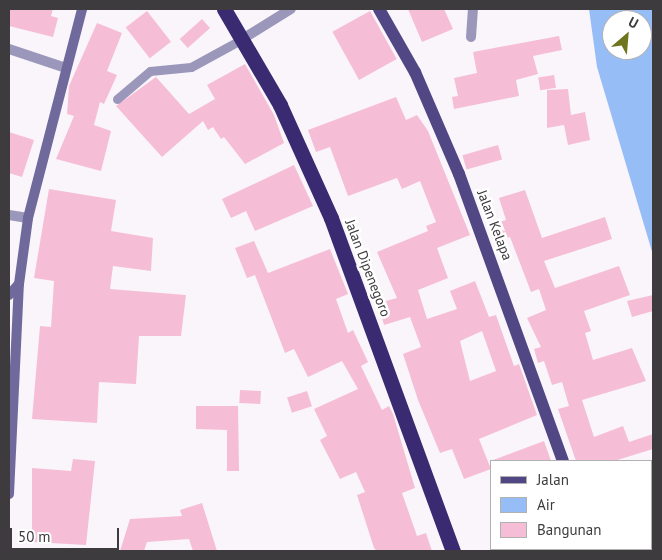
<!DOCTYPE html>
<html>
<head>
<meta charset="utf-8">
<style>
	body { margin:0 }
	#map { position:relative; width:662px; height:560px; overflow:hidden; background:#f9f5fa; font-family:"PT Sans",sans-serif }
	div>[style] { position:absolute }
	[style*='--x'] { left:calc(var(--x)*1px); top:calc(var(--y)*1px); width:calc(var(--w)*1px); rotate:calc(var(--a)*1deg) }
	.water>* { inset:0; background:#97bdf7 }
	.building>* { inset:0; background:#f6bed6; transform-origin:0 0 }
	.lane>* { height:9px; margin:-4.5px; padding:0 4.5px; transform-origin:4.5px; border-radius:4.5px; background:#9b97bb }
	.street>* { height:10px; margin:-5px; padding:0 5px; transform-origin:5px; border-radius:5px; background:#9b97bb }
	.secondary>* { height:10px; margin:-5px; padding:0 5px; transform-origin:5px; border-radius:5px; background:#70699c }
	.primary>* { height:12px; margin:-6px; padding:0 6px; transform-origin:6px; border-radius:6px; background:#524785 }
	.highway>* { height:15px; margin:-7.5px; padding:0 7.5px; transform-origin:7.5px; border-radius:7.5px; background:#3a2a71 }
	span { translate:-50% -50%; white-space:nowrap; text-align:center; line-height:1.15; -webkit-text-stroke:5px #fff; paint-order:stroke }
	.street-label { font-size:14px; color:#3d3b3d }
	.frame { position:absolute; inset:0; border:10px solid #3d3b3d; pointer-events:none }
	.legend { position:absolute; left:490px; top:460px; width:162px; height:90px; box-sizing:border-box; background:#fff; border:1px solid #b1b1b1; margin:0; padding:6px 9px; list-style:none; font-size:15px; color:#3d3b3d }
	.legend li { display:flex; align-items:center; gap:10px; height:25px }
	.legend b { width:25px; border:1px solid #b1b1b1 }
	.north { position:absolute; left:602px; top:10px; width:50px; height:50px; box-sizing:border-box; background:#fff; border:1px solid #b1b1b1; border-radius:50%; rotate:27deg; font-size:14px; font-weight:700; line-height:20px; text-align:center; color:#3d3b3d }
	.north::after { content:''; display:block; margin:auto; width:18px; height:22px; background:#6e751d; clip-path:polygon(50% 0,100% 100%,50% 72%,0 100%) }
	.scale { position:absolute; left:10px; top:528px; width:109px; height:22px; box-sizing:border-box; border:2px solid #3d3b3d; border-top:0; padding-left:6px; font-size:15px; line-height:18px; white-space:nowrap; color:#3d3b3d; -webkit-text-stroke:4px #fff; paint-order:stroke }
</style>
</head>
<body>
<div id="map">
	<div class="water">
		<div style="clip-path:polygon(evenodd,589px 9px,653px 9px,653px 255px,597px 67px,589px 9px,612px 20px,642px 20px,642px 50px,612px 50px,612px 20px)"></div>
	</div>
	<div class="building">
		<div style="clip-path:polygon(9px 9px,53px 9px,51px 16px,58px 18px,53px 37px,9px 26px)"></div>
		<div style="clip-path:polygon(408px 9px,444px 9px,453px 29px,422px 42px)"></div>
		<div style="left:147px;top:11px;width:39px;height:27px;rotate:52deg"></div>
		<div style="left:370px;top:11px;width:55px;height:43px;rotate:61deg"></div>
		<div style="left:202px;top:19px;width:12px;height:30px;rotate:48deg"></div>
		<div style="clip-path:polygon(97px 23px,122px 33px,107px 71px,117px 75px,104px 104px,100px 102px,94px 125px,111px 131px,101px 171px,56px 159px,74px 116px,67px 114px,69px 86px)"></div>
		<div style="clip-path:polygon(559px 36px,562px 50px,533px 56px,538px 74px,516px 80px,519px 96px,454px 109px,452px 97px,458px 96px,454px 78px,477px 73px,473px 52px)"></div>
		<div style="clip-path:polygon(245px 64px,274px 115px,284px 143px,245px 164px,224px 137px,221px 139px,213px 127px,208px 130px,203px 121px,162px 157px,116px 106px,156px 77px,189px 114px,215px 99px,207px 85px)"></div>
		<div style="left:554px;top:75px;width:13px;height:16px;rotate:81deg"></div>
		<div style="clip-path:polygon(568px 89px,571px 115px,585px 112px,590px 140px,568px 145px,564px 125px,547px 128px,547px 90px)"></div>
		<div style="clip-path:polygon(evenodd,396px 97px,406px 120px,417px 115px,428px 131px,470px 235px,437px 248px,448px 278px,418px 290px,427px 319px,457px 309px,450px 291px,475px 281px,489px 317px,496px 315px,514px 366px,519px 364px,537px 415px,479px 439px,491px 469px,464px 479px,452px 449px,440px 453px,418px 400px,403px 354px,421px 347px,410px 317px,384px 325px,378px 303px,397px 298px,377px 252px,428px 231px,426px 226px,436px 222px,420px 181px,402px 189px,397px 178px,348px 196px,330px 147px,316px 152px,308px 130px,396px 97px,482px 331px,496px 371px,470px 381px,460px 341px,482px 331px)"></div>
		<div style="clip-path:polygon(9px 132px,34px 140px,22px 177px,9px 173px)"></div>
		<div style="left:498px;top:145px;width:15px;height:37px;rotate:74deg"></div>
		<div style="clip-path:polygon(294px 165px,313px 206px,255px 231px,246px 211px,231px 218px,222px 199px)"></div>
		<div style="clip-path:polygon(49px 189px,116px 200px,111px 231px,153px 238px,151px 271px,113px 266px,110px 289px,186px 295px,181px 336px,139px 336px,136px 384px,99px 382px,97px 423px,32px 419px,40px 326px,51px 327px,54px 281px,34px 278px)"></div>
		<div style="clip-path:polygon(525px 190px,542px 238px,605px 217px,612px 239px,544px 261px,555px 288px,619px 266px,630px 295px,584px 311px,591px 331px,585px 333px,593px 360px,632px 348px,646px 381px,582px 400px,594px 437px,623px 426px,629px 442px,653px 434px,653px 449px,614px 461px,576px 461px,558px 409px,569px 406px,562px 382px,552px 385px,544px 361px,538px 363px,534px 349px,541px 347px,527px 318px,546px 310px,539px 289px,531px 292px,510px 237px,499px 240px,493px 224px,506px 220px,499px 198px)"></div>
		<div style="clip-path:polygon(254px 241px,268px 273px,330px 249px,348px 294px,336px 299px,348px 333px,353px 330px,368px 362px,361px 366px,382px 410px,389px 406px,393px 414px,415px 488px,402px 493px,417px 536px,426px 533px,432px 551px,377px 551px,374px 548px,357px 495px,365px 492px,356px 472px,340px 479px,320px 440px,327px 436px,314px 409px,358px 389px,342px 361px,308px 377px,294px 349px,285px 353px,255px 275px,247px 278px,235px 248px)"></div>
		<div style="clip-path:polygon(653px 295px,653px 311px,632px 317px,627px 301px)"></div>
		<div style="left:240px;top:390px;width:21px;height:13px;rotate:3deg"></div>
		<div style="left:307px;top:391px;width:16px;height:21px;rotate:72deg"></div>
		<div style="clip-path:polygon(196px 406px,238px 406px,239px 471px,227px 471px,227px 430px,196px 429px)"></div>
		<div style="clip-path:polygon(544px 441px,551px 461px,493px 461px,493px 460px)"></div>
		<div style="clip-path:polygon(73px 459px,95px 461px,86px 545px,32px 542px,32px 468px,71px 471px)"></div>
		<div style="clip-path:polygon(202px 503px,217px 551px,193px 551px,189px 539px,147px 542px,144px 551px,120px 551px,130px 519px,182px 516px,180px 510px)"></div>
	</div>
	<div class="lane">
		<div style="--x:117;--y:99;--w:43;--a:-40.3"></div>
		<div style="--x:150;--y:71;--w:41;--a:-5.6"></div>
		<div style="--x:191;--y:67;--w:60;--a:-28.7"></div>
	</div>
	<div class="street">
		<div style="--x:471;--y:37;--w:28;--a:-86"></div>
		<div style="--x:244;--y:38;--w:55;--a:-31.7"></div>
		<div style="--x:9;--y:49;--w:60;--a:18.4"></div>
		<div style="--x:9;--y:215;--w:19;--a:9"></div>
	</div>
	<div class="secondary">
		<div style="--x:9;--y:295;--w:15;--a:-48"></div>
		<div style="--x:9;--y:494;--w:210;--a:-87.3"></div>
		<div style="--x:19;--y:284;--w:67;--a:-82.2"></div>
		<div style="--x:28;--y:218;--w:216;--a:-75.5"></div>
	</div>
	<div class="primary">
		<div style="--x:379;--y:9;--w:73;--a:60.3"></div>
		<div style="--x:415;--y:72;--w:111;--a:66.7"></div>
		<div style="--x:459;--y:174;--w:305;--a:70.1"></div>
		<div style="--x:593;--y:549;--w:2;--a:90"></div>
	</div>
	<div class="highway">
		<div style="--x:224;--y:9;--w:111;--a:59.7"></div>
		<div style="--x:280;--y:105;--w:124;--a:65.7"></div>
		<div style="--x:331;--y:218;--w:355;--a:69.9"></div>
	</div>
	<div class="street-label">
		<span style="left:495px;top:225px;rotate:69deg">Jalan Kelapa</span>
		<span style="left:368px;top:268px;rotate:69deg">Jalan Dipenegoro</span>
	</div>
	<div class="frame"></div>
	<ul class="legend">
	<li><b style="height:6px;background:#524785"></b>Jalan</li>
	<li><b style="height:14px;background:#97bdf7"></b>Air</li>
	<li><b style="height:14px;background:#f6bed6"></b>Bangunan</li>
	</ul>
	<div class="north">U</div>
	<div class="scale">50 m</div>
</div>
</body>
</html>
